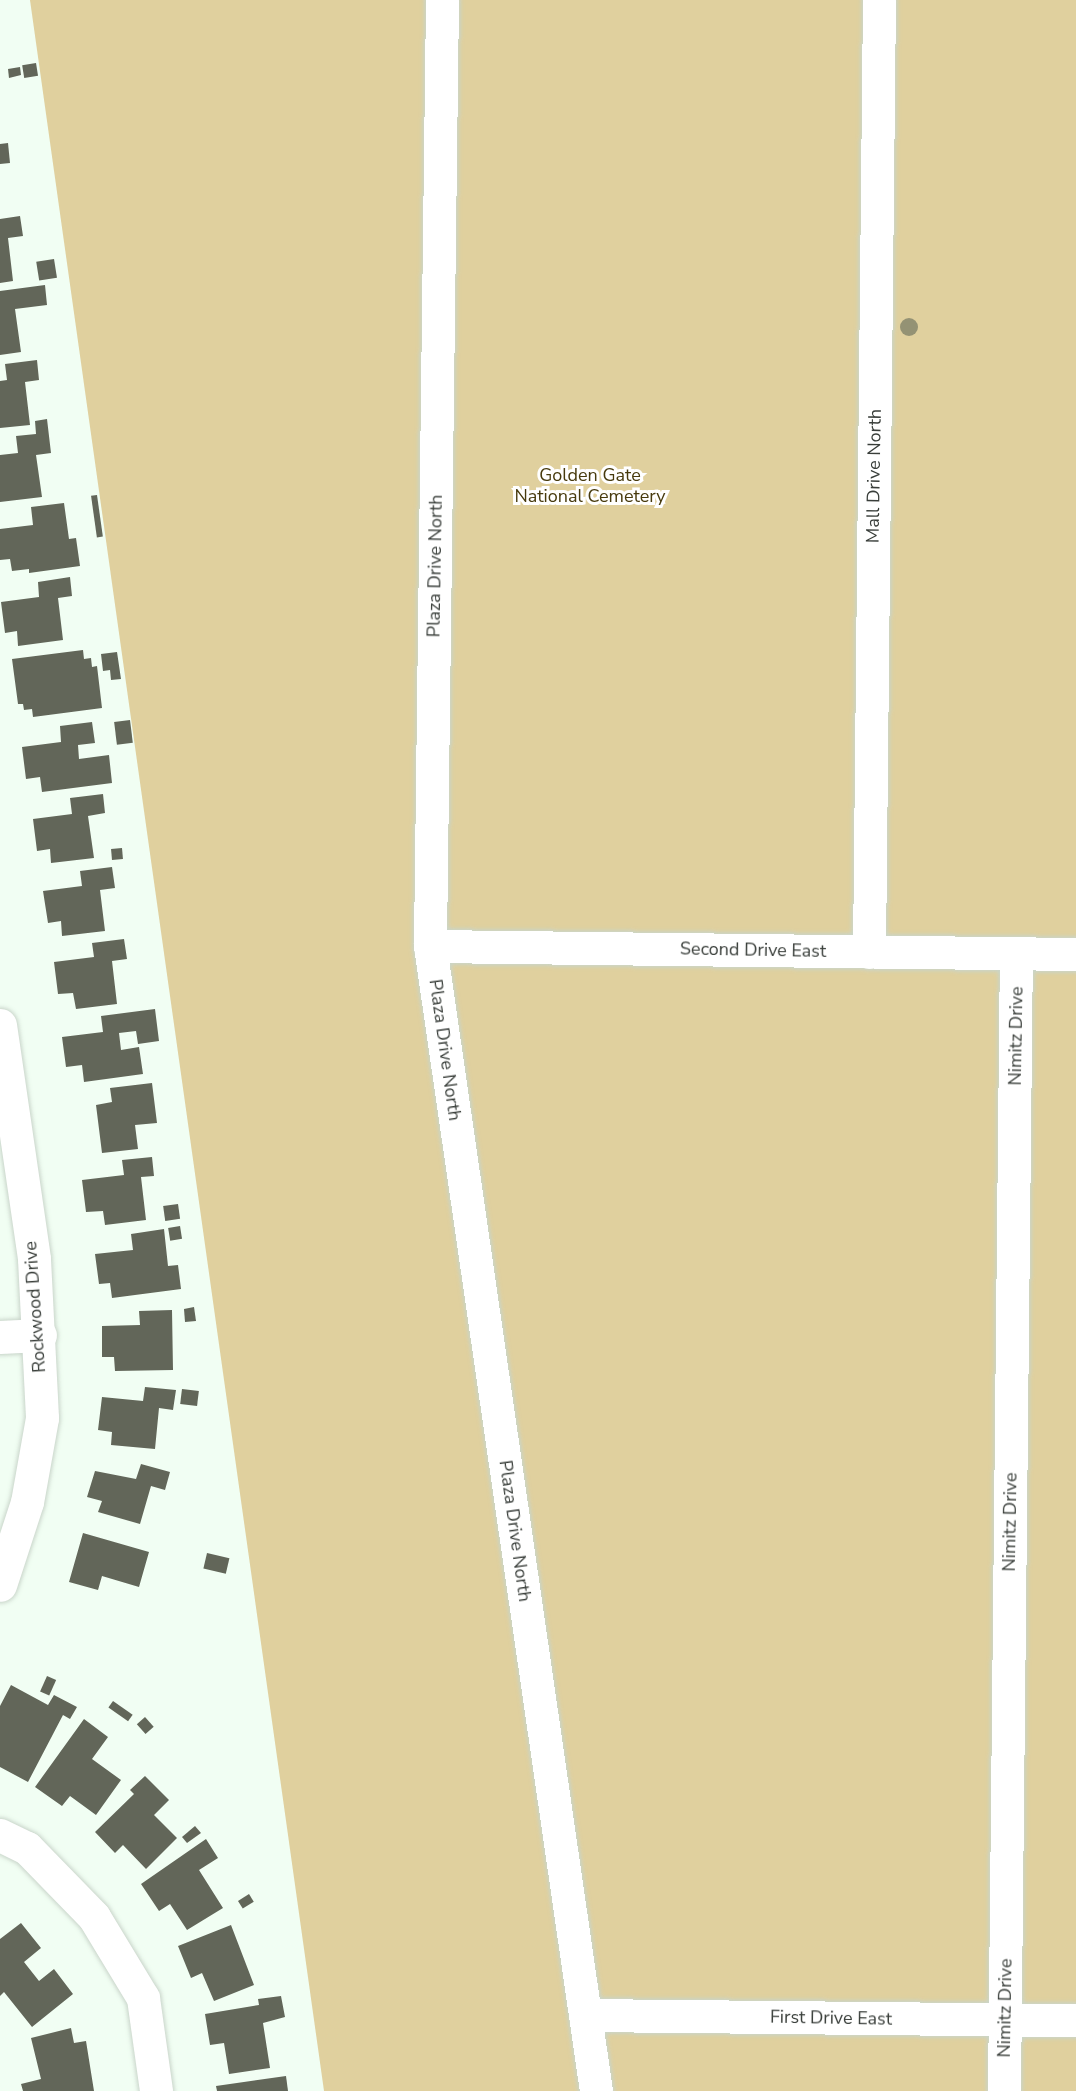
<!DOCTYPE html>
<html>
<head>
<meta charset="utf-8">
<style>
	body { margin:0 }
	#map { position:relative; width:1076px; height:2091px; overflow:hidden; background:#f1fef3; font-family:"Nunito Sans",sans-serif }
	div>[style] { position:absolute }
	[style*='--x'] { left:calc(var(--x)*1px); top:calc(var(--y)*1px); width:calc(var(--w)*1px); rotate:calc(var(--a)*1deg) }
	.green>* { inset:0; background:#e0d09e }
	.building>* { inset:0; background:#626659; transform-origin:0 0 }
	.roads { filter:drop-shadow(0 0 2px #c9d5ca) drop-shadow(0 0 2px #c9d5ca) }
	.street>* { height:33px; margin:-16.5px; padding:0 16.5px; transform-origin:16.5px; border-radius:16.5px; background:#fff }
	.trees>* { width:18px; height:18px; margin:-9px; border-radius:50%; background:#949274 }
	span { translate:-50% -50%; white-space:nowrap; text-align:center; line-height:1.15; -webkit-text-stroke:6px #fff; paint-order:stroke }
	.park-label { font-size:18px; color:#473a0d }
	.street-label { font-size:18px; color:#393e3a }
</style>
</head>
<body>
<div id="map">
	<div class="green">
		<div style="clip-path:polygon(30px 0,1076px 0,1076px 2091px,324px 2091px)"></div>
	</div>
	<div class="building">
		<div style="left:36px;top:63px;width:13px;height:14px;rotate:81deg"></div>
		<div style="clip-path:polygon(20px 67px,21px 75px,9px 78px,8px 69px)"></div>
		<div style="clip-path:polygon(8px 143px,10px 163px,0 164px,0 144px)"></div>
		<div style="clip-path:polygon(20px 216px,23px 236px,8px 238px,13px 281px,0 283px,0 219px)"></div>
		<div style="left:54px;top:259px;width:19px;height:18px;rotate:81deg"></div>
		<div style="clip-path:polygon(45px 285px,47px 305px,15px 309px,21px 352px,0 355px,0 291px)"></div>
		<div style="clip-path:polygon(37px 360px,39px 380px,25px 382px,30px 425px,0 428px,0 381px,7px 380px,5px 364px)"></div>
		<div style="clip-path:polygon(47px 419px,51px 453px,36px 455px,42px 497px,0 502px,0 455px,18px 453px,16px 436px,36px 434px,35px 421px)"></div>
		<div style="left:97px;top:495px;width:42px;height:6px;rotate:82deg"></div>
		<div style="clip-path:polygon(64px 503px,69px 539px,76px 538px,80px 566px,29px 573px,29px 569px,12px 571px,10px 559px,0 560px,0 529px,33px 525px,31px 507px)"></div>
		<div style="clip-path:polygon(70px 577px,72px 596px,58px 598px,63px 640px,18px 646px,17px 631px,5px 633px,1px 602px,39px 597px,38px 582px)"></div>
		<div style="clip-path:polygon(83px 650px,84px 659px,91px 658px,92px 667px,97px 666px,102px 708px,33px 717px,32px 709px,24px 710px,23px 704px,18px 704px,12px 659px)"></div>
		<div style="clip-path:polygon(117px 652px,121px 679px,111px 680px,110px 670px,103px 671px,101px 654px)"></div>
		<div style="left:130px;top:720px;width:23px;height:16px;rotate:83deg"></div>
		<div style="clip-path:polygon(92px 722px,95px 743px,78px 745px,79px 759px,109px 755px,112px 783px,42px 792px,40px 777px,26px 779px,22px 747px,61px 742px,60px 726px)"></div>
		<div style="clip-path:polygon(103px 794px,105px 813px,88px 816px,94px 858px,51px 863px,50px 849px,37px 851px,33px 819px,72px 814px,70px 798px)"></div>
		<div style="left:122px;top:848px;width:11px;height:11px;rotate:85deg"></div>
		<div style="clip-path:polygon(112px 867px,115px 888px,100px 890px,105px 931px,62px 936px,61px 921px,48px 923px,43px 891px,82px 886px,80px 871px)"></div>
		<div style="clip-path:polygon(124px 939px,127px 959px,112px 961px,117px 1004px,76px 1009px,73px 993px,58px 994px,54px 962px,94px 957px,92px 943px)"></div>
		<div style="clip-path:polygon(155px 1009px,159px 1041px,138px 1044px,136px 1031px,119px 1033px,121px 1050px,139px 1047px,143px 1074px,84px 1082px,82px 1065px,66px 1067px,62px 1037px,103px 1032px,101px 1016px)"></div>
		<div style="clip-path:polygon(152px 1083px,157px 1123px,135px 1125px,138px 1149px,102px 1153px,96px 1105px,112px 1102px,110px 1088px)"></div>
		<div style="clip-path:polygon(152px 1157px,154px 1176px,141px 1177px,146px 1220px,105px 1225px,103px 1211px,86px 1212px,82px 1180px,124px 1175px,122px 1160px)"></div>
		<div style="left:178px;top:1204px;width:15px;height:15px;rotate:82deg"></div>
		<div style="left:180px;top:1226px;width:13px;height:12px;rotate:81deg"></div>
		<div style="clip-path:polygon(164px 1229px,168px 1266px,178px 1265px,181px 1289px,112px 1298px,110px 1283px,99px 1284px,95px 1254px,133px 1250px,131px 1234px)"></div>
		<div style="clip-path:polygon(194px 1307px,196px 1321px,185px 1322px,184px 1309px)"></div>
		<div style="clip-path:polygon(172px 1310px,173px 1370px,115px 1371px,114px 1357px,102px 1357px,102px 1326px,140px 1325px,139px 1311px)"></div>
		<div style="clip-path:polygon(145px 1387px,176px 1390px,173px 1410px,159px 1408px,155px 1449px,111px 1445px,112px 1432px,98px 1430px,102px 1397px,143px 1401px)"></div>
		<div style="left:182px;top:1389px;width:17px;height:15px;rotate:7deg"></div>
		<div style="clip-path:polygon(141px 1464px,170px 1472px,165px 1490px,151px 1486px,140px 1524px,98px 1512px,102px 1501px,87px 1497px,95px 1471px,136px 1479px)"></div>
		<div style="clip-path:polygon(83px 1533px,149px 1552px,139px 1587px,102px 1576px,98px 1590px,69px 1582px)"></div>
		<div style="left:207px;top:1553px;width:23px;height:16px;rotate:13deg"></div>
		<div style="left:47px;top:1676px;width:10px;height:17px;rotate:24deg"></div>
		<div style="clip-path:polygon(11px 1685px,48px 1705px,54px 1695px,77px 1707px,70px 1719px,63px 1715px,28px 1782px,0 1767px,0 1706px)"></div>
		<div style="left:113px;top:1701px;width:24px;height:8px;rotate:35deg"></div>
		<div style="left:145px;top:1717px;width:13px;height:11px;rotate:48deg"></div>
		<div style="clip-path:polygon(84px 1719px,108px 1737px,92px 1759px,121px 1780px,96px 1815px,70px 1796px,62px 1806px,35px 1787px)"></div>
		<div style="clip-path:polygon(145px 1776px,169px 1800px,154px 1815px,177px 1838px,146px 1869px,123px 1845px,115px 1853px,95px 1832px,134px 1794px,130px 1790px)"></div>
		<div style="clip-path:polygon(195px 1826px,201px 1833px,187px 1843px,182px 1837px)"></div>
		<div style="clip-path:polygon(206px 1839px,218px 1858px,199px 1870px,223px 1908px,187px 1930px,170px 1904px,159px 1911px,141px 1884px)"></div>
		<div style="left:249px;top:1894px;width:9px;height:13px;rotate:58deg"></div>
		<div style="clip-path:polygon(21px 1923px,41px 1948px,24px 1962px,39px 1981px,54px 1969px,73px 1994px,32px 2027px,4px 1992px,0 1996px,0 1939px)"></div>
		<div style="clip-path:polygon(231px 1925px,254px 1985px,214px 2001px,202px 1973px,191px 1978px,178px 1946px)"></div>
		<div style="clip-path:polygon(281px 1996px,285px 2017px,263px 2023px,270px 2068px,229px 2074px,224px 2043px,210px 2045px,205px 2014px,259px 2005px,258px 1999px)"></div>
		<div style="clip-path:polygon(71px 2028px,74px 2043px,86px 2041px,94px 2091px,23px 2091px,21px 2084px,41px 2079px,31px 2038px)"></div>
		<div style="clip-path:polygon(286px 2076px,288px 2091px,217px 2091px,216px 2086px)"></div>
	</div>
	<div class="roads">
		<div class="street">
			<div style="--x:442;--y:0;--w:946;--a:90.73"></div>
			<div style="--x:430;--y:946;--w:1157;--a:81.75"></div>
			<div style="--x:430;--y:946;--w:646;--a:0.71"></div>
			<div style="--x:869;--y:952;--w:952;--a:-89.4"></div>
			<div style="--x:0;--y:1025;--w:236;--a:81.7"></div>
			<div style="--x:34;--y:1259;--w:159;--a:87.1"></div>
			<div style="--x:42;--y:1418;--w:85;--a:100.1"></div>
			<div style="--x:27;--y:1502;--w:87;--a:108"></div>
			<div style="--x:0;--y:1337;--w:40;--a:-2.9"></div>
			<div style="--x:0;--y:1835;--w:30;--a:26"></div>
			<div style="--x:27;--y:1848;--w:96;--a:45.8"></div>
			<div style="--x:94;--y:1917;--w:95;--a:58.8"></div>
			<div style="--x:143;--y:1998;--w:94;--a:82"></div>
			<div style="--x:585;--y:2015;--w:491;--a:0.6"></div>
			<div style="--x:1004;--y:2091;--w:1138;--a:-89.4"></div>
		</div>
	</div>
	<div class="trees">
		<div style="left:909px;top:327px"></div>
	</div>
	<div class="park-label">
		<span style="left:590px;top:486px">Golden Gate<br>National Cemetery</span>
	</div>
	<div class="street-label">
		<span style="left:874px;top:476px;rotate:-89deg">Mall Drive North</span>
		<span style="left:435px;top:566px;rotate:-89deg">Plaza Drive North</span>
		<span style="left:753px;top:950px;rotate:1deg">Second Drive East</span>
		<span style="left:1016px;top:1036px;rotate:-89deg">Nimitz Drive</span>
		<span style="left:445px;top:1050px;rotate:82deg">Plaza Drive North</span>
		<span style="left:35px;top:1307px;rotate:-94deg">Rockwood Drive</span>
		<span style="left:1010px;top:1522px;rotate:-89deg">Nimitz Drive</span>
		<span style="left:515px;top:1531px;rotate:82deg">Plaza Drive North</span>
		<span style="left:1005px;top:2008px;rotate:-89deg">Nimitz Drive</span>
		<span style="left:831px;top:2018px;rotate:1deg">First Drive East</span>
	</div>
</div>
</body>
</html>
